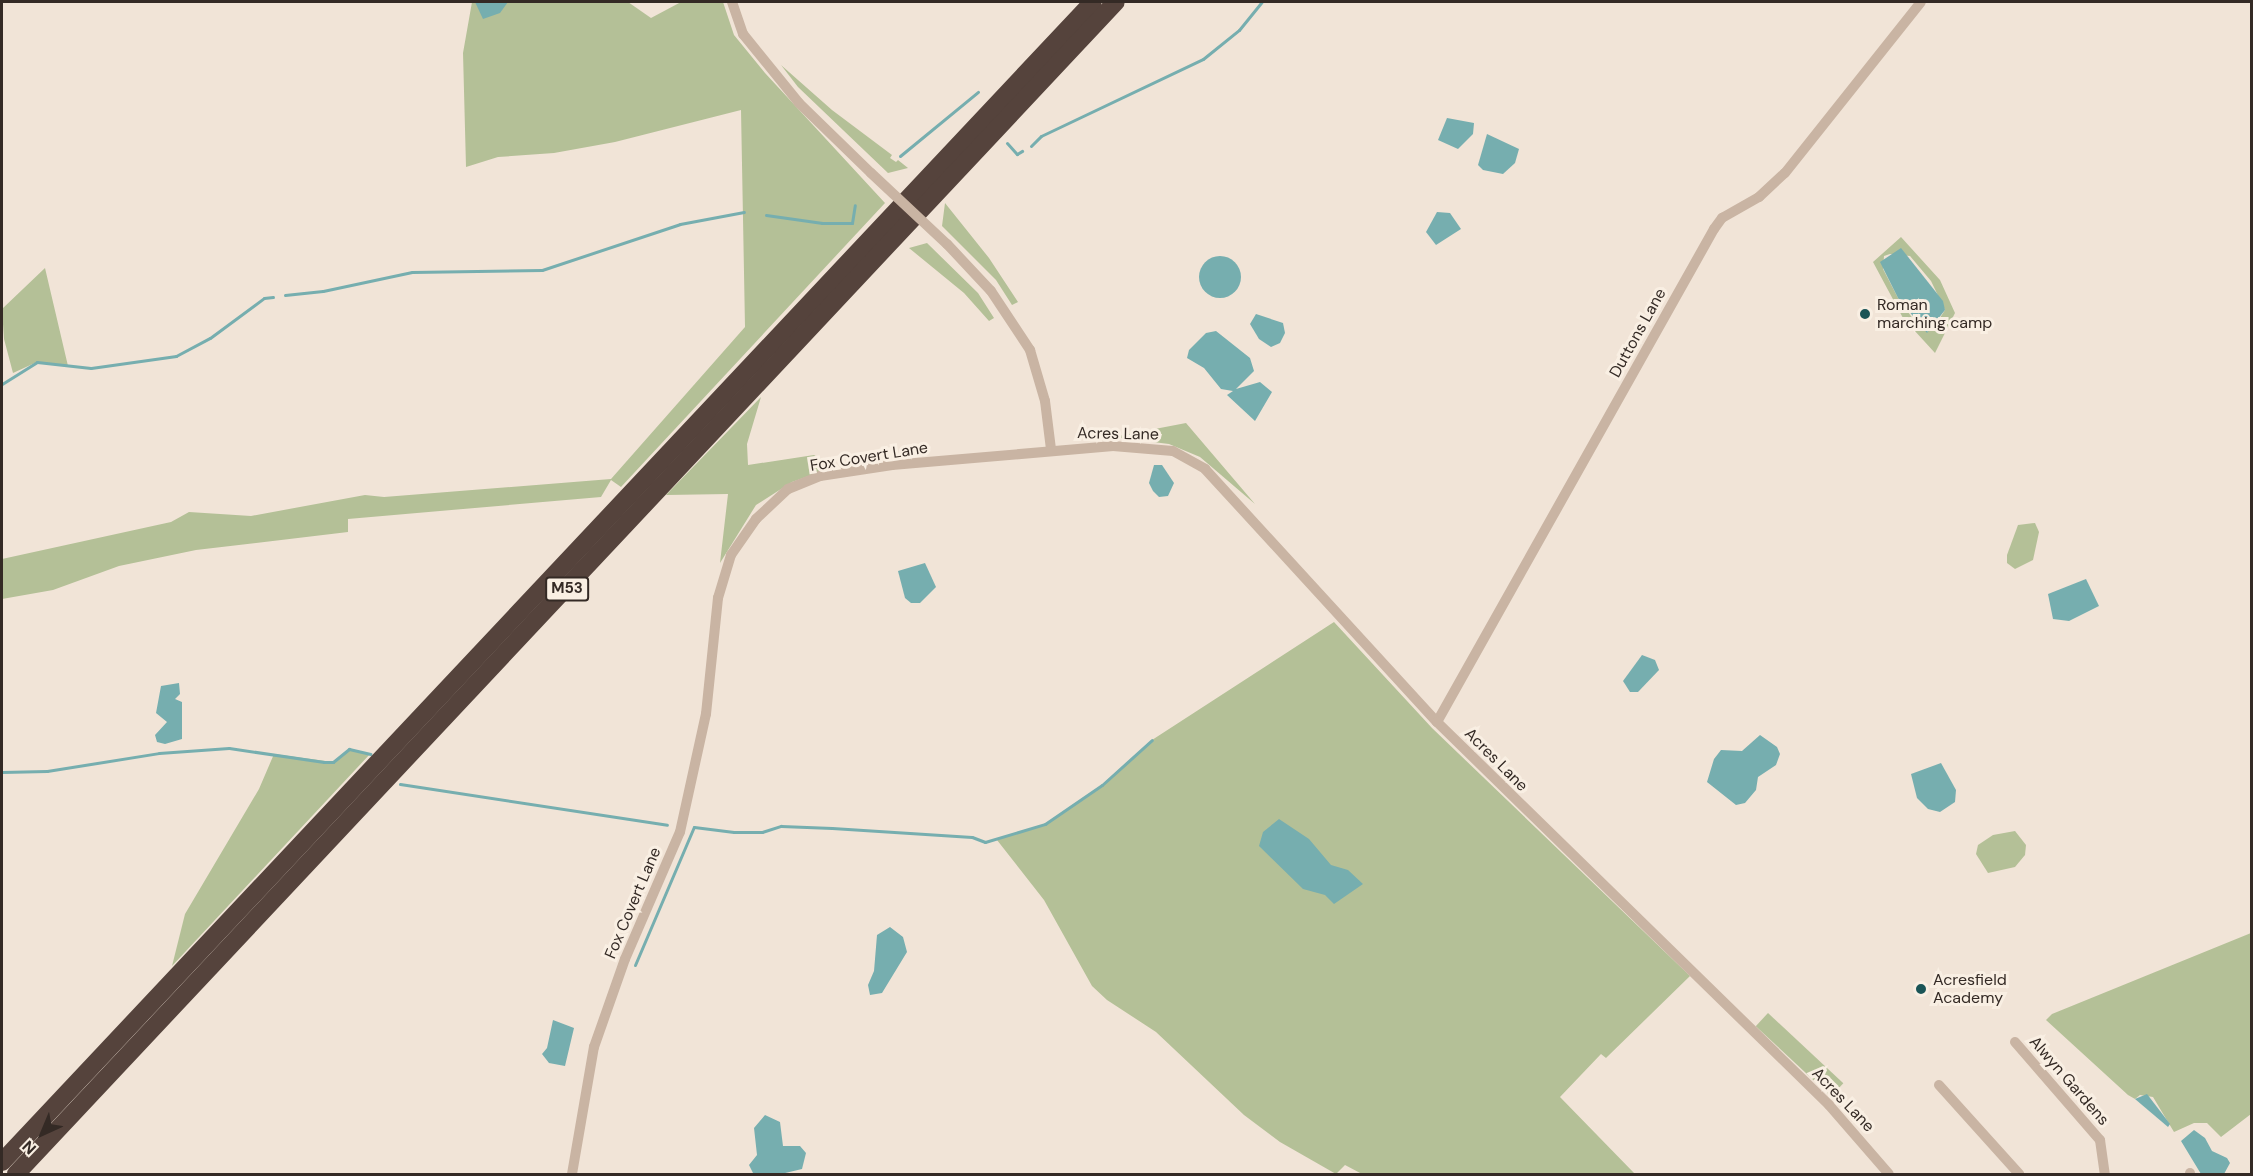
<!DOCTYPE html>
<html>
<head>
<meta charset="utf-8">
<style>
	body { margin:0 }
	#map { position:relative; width:2253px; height:1176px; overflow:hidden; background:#f1e4d7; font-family:"DM Sans",sans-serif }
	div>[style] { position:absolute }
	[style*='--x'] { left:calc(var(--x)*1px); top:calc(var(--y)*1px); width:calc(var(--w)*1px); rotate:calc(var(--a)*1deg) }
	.green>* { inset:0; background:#b4c097; transform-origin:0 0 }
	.water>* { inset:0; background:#76aeaf }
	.round { border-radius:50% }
	.stream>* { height:3px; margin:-1.5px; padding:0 1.5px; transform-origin:1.5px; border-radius:1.5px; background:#76aeaf }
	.street>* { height:10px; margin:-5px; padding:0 5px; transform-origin:5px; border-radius:5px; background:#c9b4a3 }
	.highway>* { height:18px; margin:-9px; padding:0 9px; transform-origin:9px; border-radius:9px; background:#55433c }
	.street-bridge>* { height:10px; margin:-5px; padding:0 5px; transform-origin:5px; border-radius:5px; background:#c9b4a3 }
	.dots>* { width:16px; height:16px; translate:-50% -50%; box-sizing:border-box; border:3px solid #f9efe3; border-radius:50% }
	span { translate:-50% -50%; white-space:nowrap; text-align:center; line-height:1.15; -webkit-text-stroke:6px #f9efe3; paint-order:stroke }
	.shield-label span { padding:2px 4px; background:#f9efe3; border:2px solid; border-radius:4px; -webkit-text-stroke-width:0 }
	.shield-label { font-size:15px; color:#342a25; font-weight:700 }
	.poi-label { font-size:16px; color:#342a25 }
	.left { translate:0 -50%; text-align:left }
	.street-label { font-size:16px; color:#342a25 }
	.frame { position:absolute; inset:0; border:3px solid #342a25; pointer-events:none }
	.north { position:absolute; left:12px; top:1104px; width:60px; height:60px; -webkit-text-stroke:4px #f9efe3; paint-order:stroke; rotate:224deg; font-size:16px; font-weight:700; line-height:24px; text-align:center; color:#342a25 }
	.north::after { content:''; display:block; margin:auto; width:21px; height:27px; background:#342a25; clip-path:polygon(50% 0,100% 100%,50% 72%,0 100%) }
</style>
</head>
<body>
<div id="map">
	<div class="green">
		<div style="clip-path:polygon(472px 2px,628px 2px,651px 18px,681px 2px,723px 2px,734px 35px,765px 73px,885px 203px,621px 487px,611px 480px,601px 497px,348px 519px,348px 532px,196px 550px,119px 566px,53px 590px,2px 599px,2px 559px,171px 522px,189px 512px,251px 516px,365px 495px,384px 497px,611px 479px,745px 327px,741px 110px,615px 142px,554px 153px,498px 157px,466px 167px,463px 53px)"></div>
		<div style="clip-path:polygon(781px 65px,832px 110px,892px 155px,890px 158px,896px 162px,898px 160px,908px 168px,888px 173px,798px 87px)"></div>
		<div style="clip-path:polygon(945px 203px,989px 258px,1018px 302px,1012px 305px,996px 280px,942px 226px)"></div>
		<div style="clip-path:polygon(evenodd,1901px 237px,1940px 280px,1955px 313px,1935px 353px,1903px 318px,1873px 262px,1901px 237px,1890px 254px,1910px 256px,1931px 281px,1945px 310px,1936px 324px,1921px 330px,1898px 298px,1883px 269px,1884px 256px,1890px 254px)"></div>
		<div style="clip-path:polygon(927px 243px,978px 293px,994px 318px,989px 321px,964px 293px,909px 248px)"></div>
		<div style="clip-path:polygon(45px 268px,68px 366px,37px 362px,13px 373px,4px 339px,2px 309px)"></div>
		<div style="clip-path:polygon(761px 397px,747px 444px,748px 465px,814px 455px,834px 467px,792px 482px,756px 505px,720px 563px,728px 494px,666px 495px)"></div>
		<div style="clip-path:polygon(1186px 423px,1255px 504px,1200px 457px,1169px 444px,1113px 437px)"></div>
		<div style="clip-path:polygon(2035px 523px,2039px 532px,2033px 560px,2015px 569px,2007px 563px,2007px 555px,2018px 525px)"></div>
		<div style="clip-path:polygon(1334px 622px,1432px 728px,1690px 976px,1606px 1058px,1601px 1054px,1560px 1097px,1635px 1174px,1362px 1174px,1345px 1165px,1336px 1174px,1280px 1142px,1244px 1115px,1156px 1032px,1107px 1000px,1092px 986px,1044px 900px,997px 840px,1045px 824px,1102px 785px,1152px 740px)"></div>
		<div style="clip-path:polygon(349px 749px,370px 754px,172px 966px,185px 914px,259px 789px,274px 754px,333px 762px)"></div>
		<div style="clip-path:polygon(2015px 831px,2026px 845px,2025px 855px,2015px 867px,1988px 873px,1976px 854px,1978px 845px,1993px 835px)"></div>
		<div style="clip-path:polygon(2251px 933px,2251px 1114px,2221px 1137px,2207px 1123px,2194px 1123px,2174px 1132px,2153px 1097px,2140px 1095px,2135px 1099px,2128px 1095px,2046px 1020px,2052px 1014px)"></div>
		<div style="left:1768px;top:1013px;width:103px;height:18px;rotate:43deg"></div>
	</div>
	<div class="water">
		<div style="clip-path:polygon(475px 2px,508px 2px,500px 13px,483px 19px)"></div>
		<div style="clip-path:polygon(1447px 118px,1474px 123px,1473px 134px,1458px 149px,1438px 140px)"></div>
		<div style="clip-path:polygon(1487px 134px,1519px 149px,1515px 163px,1503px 174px,1483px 170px,1478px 165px)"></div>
		<div style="clip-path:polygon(1437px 212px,1450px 213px,1461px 229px,1436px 245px,1426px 232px)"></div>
		<div style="clip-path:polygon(1901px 248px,1943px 301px,1945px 310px,1927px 333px,1898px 298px,1880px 262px)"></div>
		<div class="round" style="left:1199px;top:256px;width:42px;height:42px"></div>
		<div style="clip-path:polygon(1256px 314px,1283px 323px,1285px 333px,1280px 343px,1271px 347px,1259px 339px,1250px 324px)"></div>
		<div style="clip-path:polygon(1216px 331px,1250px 358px,1254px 371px,1236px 389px,1260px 382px,1272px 392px,1255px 421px,1227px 395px,1233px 391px,1221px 389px,1204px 368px,1187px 358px,1189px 350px,1206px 333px)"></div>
		<div style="clip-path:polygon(1154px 465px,1162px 465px,1174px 483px,1168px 496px,1159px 497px,1153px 491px,1149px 483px)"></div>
		<div style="clip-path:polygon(925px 563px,936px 587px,920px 603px,911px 603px,905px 598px,898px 571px)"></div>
		<div style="clip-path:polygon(2086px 579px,2099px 606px,2069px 621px,2053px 619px,2048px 594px)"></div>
		<div style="clip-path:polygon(1642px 655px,1655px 660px,1659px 670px,1638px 692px,1630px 692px,1623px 681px)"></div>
		<div style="clip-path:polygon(179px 683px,180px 694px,175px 699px,182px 702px,182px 739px,165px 744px,157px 742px,155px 735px,167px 722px,156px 713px,161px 686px)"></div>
		<div style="clip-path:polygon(1760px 735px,1777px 747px,1780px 754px,1776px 765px,1758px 777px,1756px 790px,1745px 803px,1736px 805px,1707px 782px,1714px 759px,1721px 750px,1742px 751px)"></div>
		<div style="clip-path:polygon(1941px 763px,1956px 790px,1955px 802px,1940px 812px,1928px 809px,1917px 798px,1911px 774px)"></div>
		<div style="clip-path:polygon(1279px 819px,1309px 839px,1331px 865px,1348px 870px,1363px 884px,1334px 904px,1325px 895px,1303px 889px,1259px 846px,1263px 832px)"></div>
		<div style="clip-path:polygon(890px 927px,903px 937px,907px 952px,882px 993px,870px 995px,868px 985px,874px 971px,877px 935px)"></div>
		<div style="clip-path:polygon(553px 1020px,574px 1028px,565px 1066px,549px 1063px,542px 1054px,547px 1048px)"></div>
		<div style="clip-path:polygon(2147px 1094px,2170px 1124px,2168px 1127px,2135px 1099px)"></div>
		<div style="clip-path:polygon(765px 1115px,780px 1122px,783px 1146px,800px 1146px,806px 1153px,802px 1169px,781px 1174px,753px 1173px,749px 1165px,757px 1155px,754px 1128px)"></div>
		<div style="clip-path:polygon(2194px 1130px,2205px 1138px,2212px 1151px,2227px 1158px,2230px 1163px,2224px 1174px,2201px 1174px,2181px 1141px)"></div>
	</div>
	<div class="stream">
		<div style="--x:1007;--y:143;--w:15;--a:48"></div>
		<div style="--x:1017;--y:154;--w:6;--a:-31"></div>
		<div style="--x:1031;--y:146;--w:14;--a:-45"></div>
		<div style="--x:1041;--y:136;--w:179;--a:-25.4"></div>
		<div style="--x:1203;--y:59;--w:46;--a:-38.9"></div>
		<div style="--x:1239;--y:30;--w:36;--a:-51"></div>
		<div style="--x:900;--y:156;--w:101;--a:-39.4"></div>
		<div style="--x:766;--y:215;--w:57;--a:8.1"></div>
		<div style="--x:822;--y:223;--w:30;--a:0"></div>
		<div style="--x:852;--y:223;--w:18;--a:-81"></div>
		<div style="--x:285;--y:295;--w:38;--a:-6"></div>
		<div style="--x:323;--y:291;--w:91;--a:-12.1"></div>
		<div style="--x:412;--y:272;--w:130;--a:-0.9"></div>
		<div style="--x:542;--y:270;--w:145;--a:-18.4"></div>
		<div style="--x:680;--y:224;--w:65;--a:-10.6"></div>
		<div style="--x:2;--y:384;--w:41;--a:-32.2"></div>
		<div style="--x:37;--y:362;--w:54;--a:6.3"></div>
		<div style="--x:91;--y:368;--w:86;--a:-8"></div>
		<div style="--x:176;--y:356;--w:38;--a:-28"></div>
		<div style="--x:210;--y:338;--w:67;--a:-36.5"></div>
		<div style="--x:264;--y:298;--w:9;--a:-6"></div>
		<div style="--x:2;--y:772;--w:45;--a:-1.3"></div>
		<div style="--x:47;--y:771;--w:113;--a:-9.1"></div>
		<div style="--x:159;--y:753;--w:70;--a:-4.1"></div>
		<div style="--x:229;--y:748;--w:96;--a:8.4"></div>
		<div style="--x:324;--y:762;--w:9;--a:0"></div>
		<div style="--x:333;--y:762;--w:21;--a:-39"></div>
		<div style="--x:349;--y:749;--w:22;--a:13"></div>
		<div style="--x:400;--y:784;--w:270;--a:8.7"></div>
		<div style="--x:635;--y:965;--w:150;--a:-66.9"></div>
		<div style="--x:694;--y:827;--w:40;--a:7.1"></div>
		<div style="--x:734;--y:832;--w:28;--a:0"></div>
		<div style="--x:762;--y:832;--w:20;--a:-18"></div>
		<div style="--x:781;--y:826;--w:51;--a:2.2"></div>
		<div style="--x:832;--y:828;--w:140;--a:3.7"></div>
		<div style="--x:972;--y:837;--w:14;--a:21"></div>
		<div style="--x:985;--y:842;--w:63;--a:-16.7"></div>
		<div style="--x:1045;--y:824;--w:69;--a:-34.4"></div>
		<div style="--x:1102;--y:785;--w:67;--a:-42"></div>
	</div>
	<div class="street">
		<div style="--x:732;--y:2;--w:34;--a:71"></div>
		<div style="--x:743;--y:34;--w:89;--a:50.9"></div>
		<div style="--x:799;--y:103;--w:100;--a:44.2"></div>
		<div style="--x:947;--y:244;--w:64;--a:46.9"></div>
		<div style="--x:991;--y:291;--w:71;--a:56.5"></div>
		<div style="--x:1030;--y:350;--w:53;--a:73.6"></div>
		<div style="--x:1045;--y:401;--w:48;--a:82.9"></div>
		<div style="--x:1437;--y:722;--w:565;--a:-60.67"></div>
		<div style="--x:1714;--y:229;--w:14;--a:-54"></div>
		<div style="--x:1722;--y:218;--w:43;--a:-29.6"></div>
		<div style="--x:1759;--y:197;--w:35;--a:-43"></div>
		<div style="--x:1785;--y:173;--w:218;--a:-51.5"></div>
		<div style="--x:2015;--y:1042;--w:130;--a:49.1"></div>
		<div style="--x:2100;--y:1140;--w:34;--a:82"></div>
		<div style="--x:1939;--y:1085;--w:120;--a:48"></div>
		<div style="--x:2190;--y:1173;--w:1;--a:90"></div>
		<div style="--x:572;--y:1174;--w:129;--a:-80.2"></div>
		<div style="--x:594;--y:1047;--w:93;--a:-70.6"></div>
		<div style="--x:625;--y:959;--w:138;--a:-66.6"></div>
		<div style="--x:680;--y:832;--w:121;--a:-77.6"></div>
		<div style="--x:706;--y:714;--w:117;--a:-84.1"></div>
		<div style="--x:718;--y:598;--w:45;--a:-73.2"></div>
		<div style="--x:731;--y:555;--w:44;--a:-55.2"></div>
		<div style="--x:756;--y:519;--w:44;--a:-43.2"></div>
		<div style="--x:788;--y:489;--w:35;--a:-22"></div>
		<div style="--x:820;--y:476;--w:73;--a:-8.7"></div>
		<div style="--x:892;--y:465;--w:222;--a:-4.9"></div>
		<div style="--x:1113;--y:446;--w:60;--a:4.8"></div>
		<div style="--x:1173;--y:451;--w:37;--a:29"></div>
		<div style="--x:1205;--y:469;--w:343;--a:47.5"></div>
		<div style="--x:1437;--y:722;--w:548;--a:44.33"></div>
		<div style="--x:1829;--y:1105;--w:91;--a:49"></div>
	</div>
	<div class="highway">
		<div style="--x:2;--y:1162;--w:1592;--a:-46.76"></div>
		<div style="--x:16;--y:1174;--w:1607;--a:-46.82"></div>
	</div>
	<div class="street-bridge">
		<div style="--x:871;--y:173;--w:104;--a:43.1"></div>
	</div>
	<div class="dots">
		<div style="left:1865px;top:314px;background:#1a5456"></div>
		<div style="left:1921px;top:989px;background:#1a5456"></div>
	</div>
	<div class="shield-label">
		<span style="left:567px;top:589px">M53</span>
	</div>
	<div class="poi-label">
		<span class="left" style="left:1877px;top:314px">Roman<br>marching camp</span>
		<span class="left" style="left:1933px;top:989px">Acresfield<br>Academy</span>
	</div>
	<div class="street-label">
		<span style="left:1638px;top:333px;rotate:-61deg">Duttons Lane</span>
		<span style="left:1118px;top:434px;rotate:1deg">Acres Lane</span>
		<span style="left:869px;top:457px;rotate:-9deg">Fox Covert Lane</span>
		<span style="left:1496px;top:760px;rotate:45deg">Acres Lane</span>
		<span style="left:633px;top:903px;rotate:-67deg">Fox Covert Lane</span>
		<span style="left:2069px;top:1081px;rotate:49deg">Alwyn Gardens</span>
		<span style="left:1843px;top:1100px;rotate:46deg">Acres Lane</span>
	</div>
	<div class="frame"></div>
	<div class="north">N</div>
</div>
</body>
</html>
